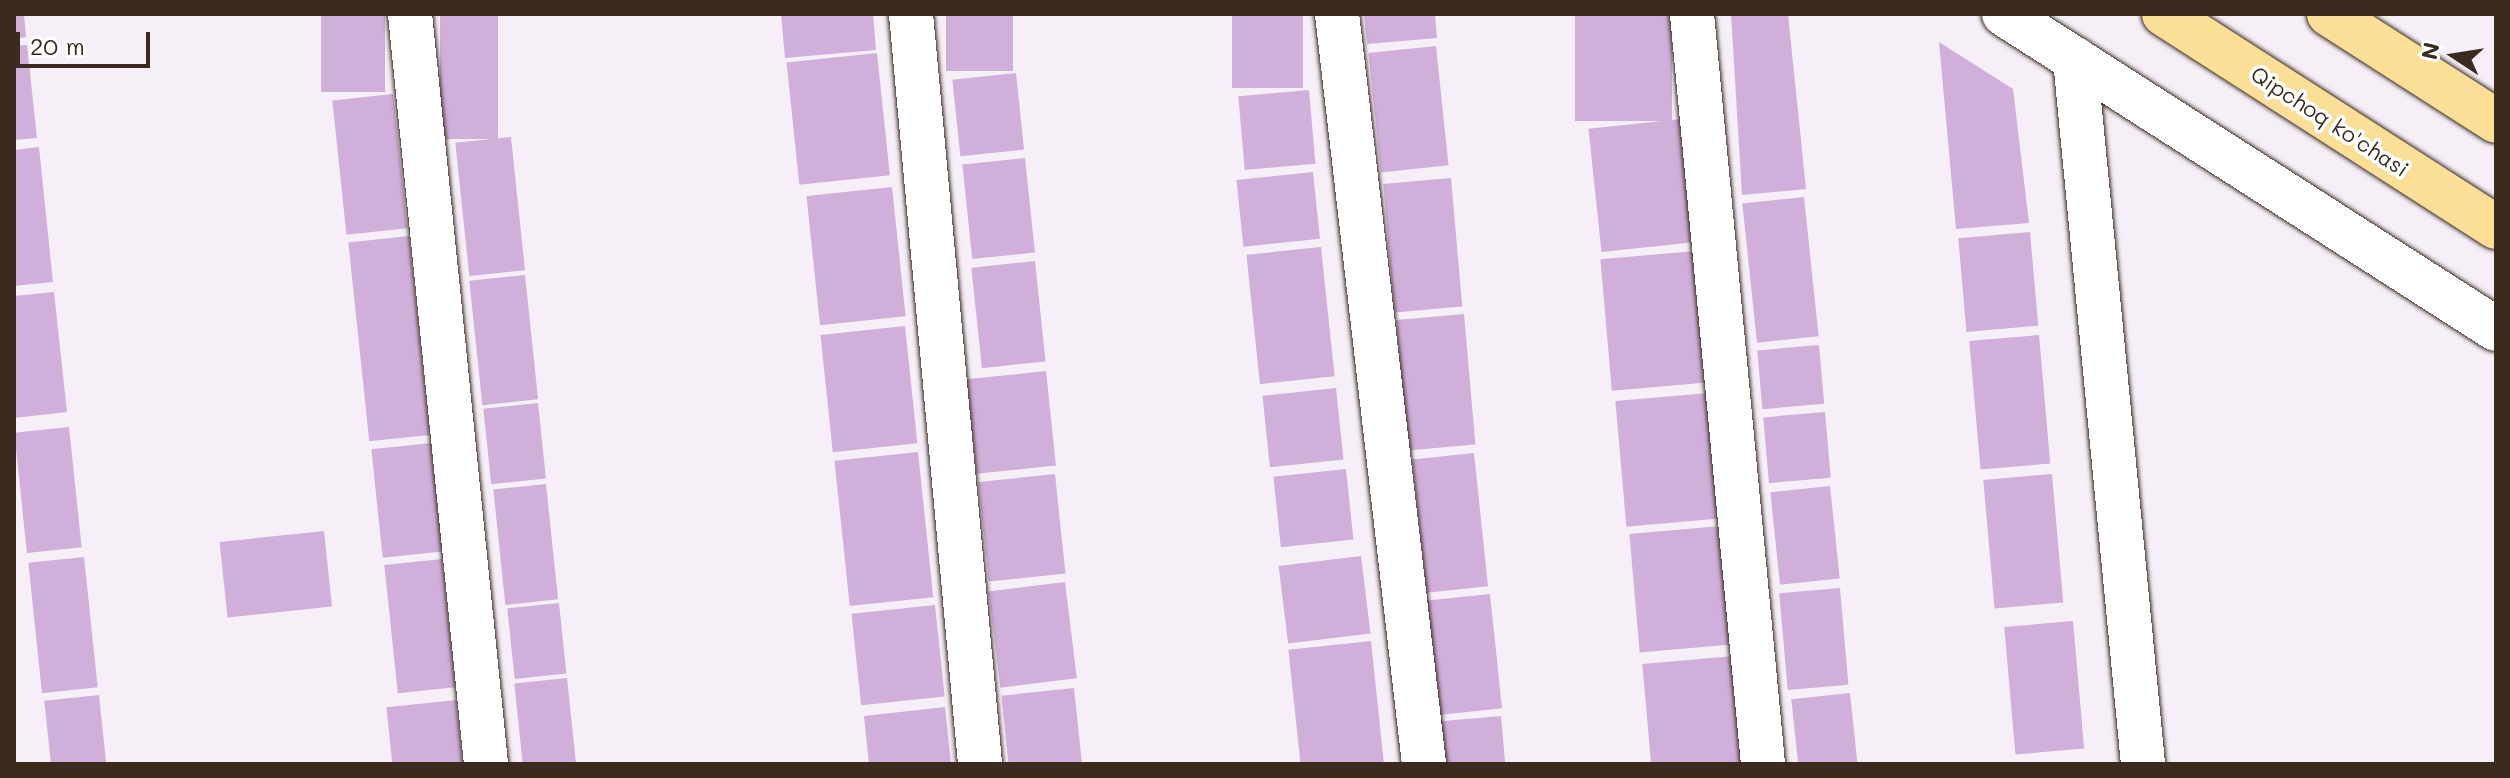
<!DOCTYPE html>
<html>
<head>
<meta charset="utf-8">
<style>
	body { margin:0 }
	#map { position:relative; width:2510px; height:778px; overflow:hidden; background:#f6eff8; font-family:Mali,sans-serif }
	div>[style] { position:absolute }
	[style*='--x'] { left:calc(var(--x)*1px); top:calc(var(--y)*1px); width:calc(var(--w)*1px); rotate:calc(var(--a)*1deg) }
	.building>* { inset:0; background:#d0b0db; transform-origin:0 0 }
	.roads { filter:drop-shadow(0 0 2px #3b2a1e) drop-shadow(0 0 2px #3b2a1e) }
	.street>* { height:44px; margin:-22px; padding:0 22px; transform-origin:22px; border-radius:22px; background:#fff }
	.primary>* { height:44px; margin:-22px; padding:0 22px; transform-origin:22px; border-radius:22px; background:#fbdf96 }
	span { translate:-50% -50%; white-space:nowrap; text-align:center; line-height:1.15; -webkit-text-stroke:7px #fff; paint-order:stroke }
	.street-label { font-size:22px; color:#3b2a1e }
	.frame { position:absolute; inset:0; border:16px solid #3b2a1e; pointer-events:none }
	.north { position:absolute; left:2414px; top:16px; width:80px; height:80px; -webkit-text-stroke:6px #fff; paint-order:stroke; rotate:282deg; font-size:22px; font-weight:700; line-height:32px; text-align:center; color:#3b2a1e }
	.north::after { content:''; display:block; margin:auto; width:28px; height:36px; background:#3b2a1e; clip-path:polygon(50% 0,100% 100%,50% 72%,0 100%) }
	.scale { position:absolute; left:16px; top:32px; width:134px; height:36px; box-sizing:border-box; border:4px solid #3b2a1e; border-top:0; padding-left:10px; font-size:24px; line-height:28px; white-space:nowrap; color:#3b2a1e; -webkit-text-stroke:6px #fff; paint-order:stroke }
</style>
</head>
<body>
<div id="map">
	<div class="building">
		<div style="clip-path:polygon(14px 14px,24px 14px,26px 37px,14px 39px)"></div>
		<div style="left:321px;top:14px;width:64px;height:78px"></div>
		<div style="left:440px;top:14px;width:58px;height:125px"></div>
		<div style="clip-path:polygon(781px 14px,873px 14px,876px 50px,785px 58px)"></div>
		<div style="left:946px;top:14px;width:67px;height:57px"></div>
		<div style="left:1232px;top:14px;width:71px;height:74px"></div>
		<div style="clip-path:polygon(1364px 14px,1435px 14px,1437px 38px,1367px 44px)"></div>
		<div style="left:1575px;top:14px;width:97px;height:107px"></div>
		<div style="clip-path:polygon(1731px 14px,1788px 14px,1806px 189px,1742px 195px)"></div>
		<div style="clip-path:polygon(1939px 42px,2013px 89px,2029px 223px,1956px 229px)"></div>
		<div style="clip-path:polygon(27px 45px,37px 138px,14px 140px,14px 46px)"></div>
		<div style="left:1436px;top:46px;width:120px;height:68px;rotate:84deg"></div>
		<div style="left:877px;top:53px;width:123px;height:91px;rotate:84deg"></div>
		<div style="left:1016px;top:73px;width:77px;height:64px;rotate:84deg"></div>
		<div style="left:1309px;top:90px;width:74px;height:71px;rotate:85deg"></div>
		<div style="left:393px;top:94px;width:135px;height:61px;rotate:84deg"></div>
		<div style="left:1681px;top:119px;width:124px;height:93px;rotate:84deg"></div>
		<div style="left:511px;top:137px;width:134px;height:56px;rotate:84deg"></div>
		<div style="clip-path:polygon(39px 147px,53px 282px,14px 286px,14px 150px)"></div>
		<div style="left:1025px;top:158px;width:95px;height:63px;rotate:84deg"></div>
		<div style="left:1313px;top:172px;width:67px;height:77px;rotate:84deg"></div>
		<div style="left:1451px;top:178px;width:129px;height:68px;rotate:85deg"></div>
		<div style="left:892px;top:187px;width:130px;height:86px;rotate:84deg"></div>
		<div style="left:1804px;top:197px;width:140px;height:62px;rotate:84deg"></div>
		<div style="left:2030px;top:232px;width:94px;height:72px;rotate:85deg"></div>
		<div style="left:409px;top:236px;width:200px;height:61px;rotate:84deg"></div>
		<div style="left:1321px;top:247px;width:130px;height:75px;rotate:84deg"></div>
		<div style="left:1695px;top:251px;width:132px;height:95px;rotate:85deg"></div>
		<div style="left:1035px;top:261px;width:101px;height:64px;rotate:84deg"></div>
		<div style="left:525px;top:275px;width:125px;height:56px;rotate:84deg"></div>
		<div style="clip-path:polygon(54px 292px,67px 412px,14px 418px,14px 296px)"></div>
		<div style="left:1464px;top:314px;width:131px;height:68px;rotate:85deg"></div>
		<div style="left:905px;top:326px;width:118px;height:85px;rotate:84deg"></div>
		<div style="left:2039px;top:335px;width:129px;height:70px;rotate:85deg"></div>
		<div style="left:1819px;top:345px;width:59px;height:62px;rotate:85deg"></div>
		<div style="left:1046px;top:371px;width:95px;height:80px;rotate:84deg"></div>
		<div style="left:1336px;top:388px;width:72px;height:74px;rotate:84deg"></div>
		<div style="left:1708px;top:393px;width:126px;height:93px;rotate:85deg"></div>
		<div style="left:538px;top:403px;width:76px;height:55px;rotate:84deg"></div>
		<div style="left:1825px;top:412px;width:66px;height:62px;rotate:85deg"></div>
		<div style="left:69px;top:427px;width:121px;height:55px;rotate:84deg"></div>
		<div style="left:431px;top:443px;width:109px;height:60px;rotate:84deg"></div>
		<div style="left:918px;top:452px;width:146px;height:84px;rotate:84deg"></div>
		<div style="left:1474px;top:453px;width:134px;height:62px;rotate:84deg"></div>
		<div style="left:1346px;top:469px;width:71px;height:73px;rotate:84deg"></div>
		<div style="left:1055px;top:474px;width:100px;height:77px;rotate:84deg"></div>
		<div style="left:2052px;top:474px;width:129px;height:69px;rotate:85deg"></div>
		<div style="left:546px;top:484px;width:116px;height:53px;rotate:84deg"></div>
		<div style="left:1830px;top:486px;width:93px;height:60px;rotate:84deg"></div>
		<div style="left:1721px;top:526px;width:119px;height:92px;rotate:85deg"></div>
		<div style="left:324px;top:531px;width:76px;height:105px;rotate:84deg"></div>
		<div style="left:1361px;top:556px;width:78px;height:83px;rotate:83deg"></div>
		<div style="left:84px;top:557px;width:131px;height:56px;rotate:84deg"></div>
		<div style="left:442px;top:559px;width:129px;height:58px;rotate:84deg"></div>
		<div style="left:1065px;top:582px;width:97px;height:77px;rotate:83deg"></div>
		<div style="left:1840px;top:588px;width:97px;height:61px;rotate:85deg"></div>
		<div style="left:1490px;top:594px;width:115px;height:63px;rotate:84deg"></div>
		<div style="left:559px;top:603px;width:71px;height:52px;rotate:84deg"></div>
		<div style="left:935px;top:605px;width:92px;height:84px;rotate:84deg"></div>
		<div style="left:2073px;top:621px;width:128px;height:69px;rotate:85deg"></div>
		<div style="left:1371px;top:641px;width:124px;height:83px;rotate:84deg"></div>
		<div style="left:1734px;top:656px;width:108px;height:92px;rotate:85deg"></div>
		<div style="left:567px;top:678px;width:86px;height:53px;rotate:84deg"></div>
		<div style="left:1074px;top:688px;width:76px;height:73px;rotate:84deg"></div>
		<div style="left:1850px;top:693px;width:71px;height:59px;rotate:84deg"></div>
		<div style="left:99px;top:695px;width:69px;height:55px;rotate:84deg"></div>
		<div style="left:456px;top:700px;width:64px;height:70px;rotate:84deg"></div>
		<div style="clip-path:polygon(945px 707px,951px 764px,869px 764px,864px 716px)"></div>
		<div style="left:1501px;top:716px;width:48px;height:63px;rotate:85deg"></div>
	</div>
	<div class="roads">
		<div class="street">
			<div style="--x:410;--y:14;--w:754;--a:84.21"></div>
			<div style="--x:911;--y:14;--w:753;--a:84.74"></div>
			<div style="--x:1337;--y:14;--w:755;--a:83.38"></div>
			<div style="--x:1692;--y:14;--w:753;--a:84.59"></div>
			<div style="--x:2004;--y:14;--w:584;--a:32.63"></div>
			<div style="--x:2075;--y:59;--w:708;--a:84.49"></div>
		</div>
		<div class="primary">
			<div style="--x:2164;--y:14;--w:394;--a:32.7"></div>
			<div style="--x:2329;--y:14;--w:198;--a:32.6"></div>
		</div>
	</div>
	<div class="street-label">
		<span style="left:2330px;top:121px;rotate:33deg">Qipchoq ko'chasi</span>
	</div>
	<div class="frame"></div>
	<div class="north">N</div>
	<div class="scale">20 m</div>
</div>
</body>
</html>
